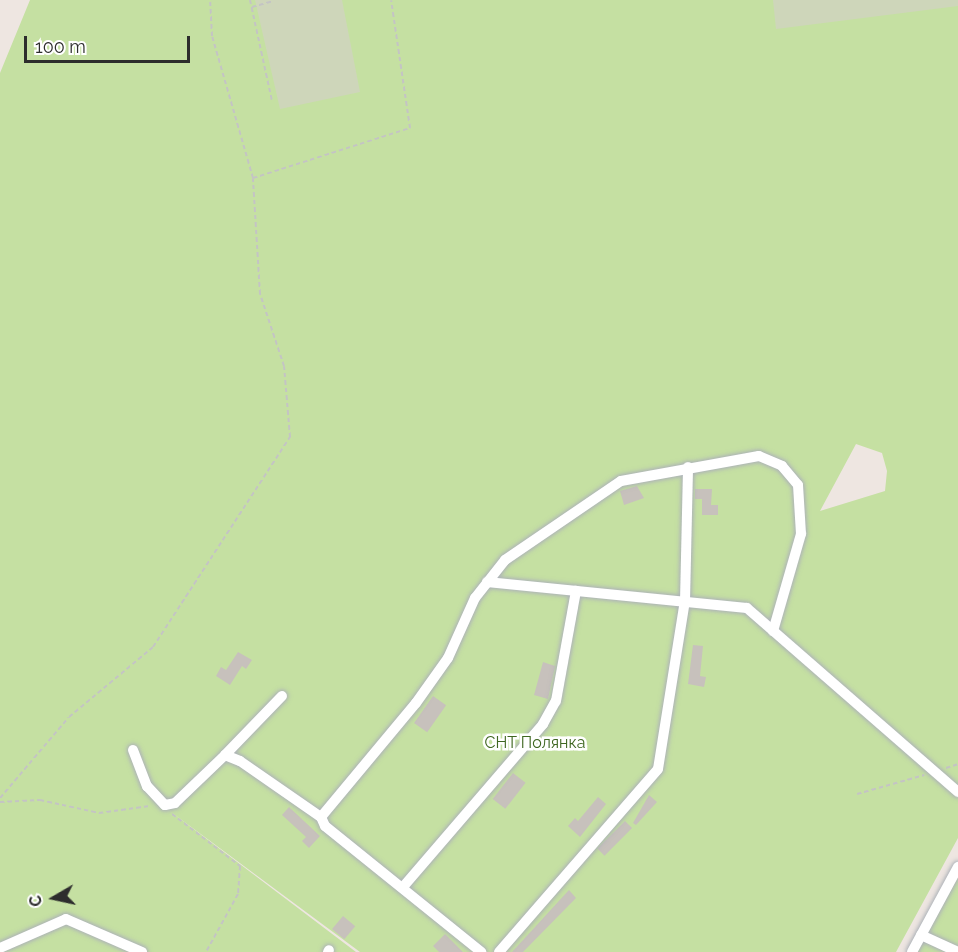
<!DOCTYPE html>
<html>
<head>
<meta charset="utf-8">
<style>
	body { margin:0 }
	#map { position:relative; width:958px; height:952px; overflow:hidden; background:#eee6e1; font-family:Raleway,sans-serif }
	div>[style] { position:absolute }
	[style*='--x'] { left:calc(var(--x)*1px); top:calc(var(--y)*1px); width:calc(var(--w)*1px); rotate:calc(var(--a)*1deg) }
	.green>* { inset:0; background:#c5e0a2 }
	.cemetery>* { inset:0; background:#ced6ba }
	.building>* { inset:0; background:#c7c1bc; transform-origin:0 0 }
	.path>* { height:2px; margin-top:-1px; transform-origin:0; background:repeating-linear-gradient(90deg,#c4c4c4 0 4.5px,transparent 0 7.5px) }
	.roads { filter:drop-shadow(0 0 2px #adb2b8) drop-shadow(0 0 2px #adb2b8) }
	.minor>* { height:10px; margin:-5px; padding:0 5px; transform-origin:5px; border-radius:5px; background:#fff }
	span { translate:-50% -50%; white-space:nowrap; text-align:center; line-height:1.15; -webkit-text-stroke:5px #fff; paint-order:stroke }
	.park-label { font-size:16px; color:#3f6721 }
	.north { position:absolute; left:24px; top:868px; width:60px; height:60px; -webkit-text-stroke:4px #fff; paint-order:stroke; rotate:261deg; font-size:16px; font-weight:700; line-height:24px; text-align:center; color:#2d2d2d }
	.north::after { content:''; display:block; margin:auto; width:21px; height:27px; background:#2d2d2d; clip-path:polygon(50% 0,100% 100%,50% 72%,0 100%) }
	.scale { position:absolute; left:24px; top:36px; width:166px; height:27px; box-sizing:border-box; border:3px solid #2d2d2d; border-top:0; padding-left:8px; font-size:18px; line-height:21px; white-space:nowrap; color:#2d2d2d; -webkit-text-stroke:4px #fff; paint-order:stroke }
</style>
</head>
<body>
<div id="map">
	<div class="green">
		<div style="clip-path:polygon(evenodd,30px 0,958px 0,958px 838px,896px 952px,360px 952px,167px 809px,356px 952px,0 952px,0 73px,30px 0,856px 444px,882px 453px,887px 471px,885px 491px,820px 511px,856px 444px)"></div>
		<div style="clip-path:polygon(958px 871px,958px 952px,911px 952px)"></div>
	</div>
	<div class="cemetery">
		<div style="clip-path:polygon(255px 0,342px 0,360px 92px,280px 109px)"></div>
		<div style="clip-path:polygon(773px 0,958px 0,958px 6px,776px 29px)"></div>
	</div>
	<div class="building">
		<div style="clip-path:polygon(637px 486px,644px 498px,624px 505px,620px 491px)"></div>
		<div style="clip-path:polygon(695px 489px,712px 489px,711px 505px,718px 505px,718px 515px,702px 515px,702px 499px,695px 499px)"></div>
		<div style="clip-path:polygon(693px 645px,703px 646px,700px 676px,706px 677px,704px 687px,688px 684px)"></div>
		<div style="clip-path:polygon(238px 652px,252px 660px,246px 669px,242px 666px,230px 685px,216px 676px,221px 667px,226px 670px)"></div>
		<div style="clip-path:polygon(543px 662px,555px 666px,548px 699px,534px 695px)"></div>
		<div style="left:433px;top:696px;width:16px;height:33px;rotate:35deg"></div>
		<div style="left:513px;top:773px;width:16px;height:33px;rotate:38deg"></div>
		<div style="clip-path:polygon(649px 795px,657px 802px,636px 825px,633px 823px)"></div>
		<div style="clip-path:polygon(598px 797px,606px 804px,580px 837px,568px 826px,575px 818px,578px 821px)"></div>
		<div style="clip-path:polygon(289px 807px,320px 836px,309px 848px,302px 841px,306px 837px,282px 815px)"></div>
		<div style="left:625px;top:821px;width:10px;height:39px;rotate:45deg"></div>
		<div style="clip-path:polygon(569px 890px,576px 898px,523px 952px,512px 952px)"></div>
		<div style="left:343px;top:916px;width:16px;height:17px;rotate:40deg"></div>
		<div style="clip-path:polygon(445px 934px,463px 952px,439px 952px,433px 946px)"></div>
	</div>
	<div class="path">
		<div style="--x:250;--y:0;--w:103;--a:77.7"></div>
		<div style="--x:252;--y:7;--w:22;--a:-16"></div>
		<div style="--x:253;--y:178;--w:165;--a:-17.7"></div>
		<div style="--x:410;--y:128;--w:129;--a:-98.4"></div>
		<div style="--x:946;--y:768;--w:13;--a:-18"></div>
		<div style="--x:857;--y:794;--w:70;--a:-15.8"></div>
		<div style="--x:0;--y:798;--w:106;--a:-49.6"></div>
		<div style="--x:69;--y:717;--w:109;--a:-39.8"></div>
		<div style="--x:153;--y:647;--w:251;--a:-56.9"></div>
		<div style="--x:290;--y:437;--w:71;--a:-94.8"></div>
		<div style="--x:284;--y:366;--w:76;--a:-108.4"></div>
		<div style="--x:260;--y:294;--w:116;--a:-93.5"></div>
		<div style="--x:253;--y:178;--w:148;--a:-106.1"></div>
		<div style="--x:212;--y:36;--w:36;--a:-93"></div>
		<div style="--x:0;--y:802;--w:40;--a:-2.9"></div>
		<div style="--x:40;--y:800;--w:60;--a:12.4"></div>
		<div style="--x:99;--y:813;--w:51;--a:-7.8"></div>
		<div style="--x:172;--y:814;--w:86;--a:37.4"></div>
		<div style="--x:240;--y:866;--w:28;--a:94"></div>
		<div style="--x:238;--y:894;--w:66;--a:118.9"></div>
	</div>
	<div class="roads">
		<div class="minor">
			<div style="--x:487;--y:582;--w:261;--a:5.7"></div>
			<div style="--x:747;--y:608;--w:280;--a:41.1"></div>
			<div style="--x:133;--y:750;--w:39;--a:69"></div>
			<div style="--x:147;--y:786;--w:26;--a:47"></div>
			<div style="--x:165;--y:805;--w:10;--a:-11"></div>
			<div style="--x:175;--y:803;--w:69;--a:-43.8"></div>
			<div style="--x:225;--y:755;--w:16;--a:22"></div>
			<div style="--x:240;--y:761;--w:98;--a:34.7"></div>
			<div style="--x:321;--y:817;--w:10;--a:66"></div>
			<div style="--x:325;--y:826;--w:201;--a:38.9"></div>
			<div style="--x:225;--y:755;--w:82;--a:-46"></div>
			<div style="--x:321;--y:817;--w:148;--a:-50.2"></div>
			<div style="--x:416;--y:703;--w:55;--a:-54.6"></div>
			<div style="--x:448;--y:658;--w:66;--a:-65.8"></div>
			<div style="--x:475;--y:598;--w:48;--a:-51.7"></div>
			<div style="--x:505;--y:560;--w:140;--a:-34.3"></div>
			<div style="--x:621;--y:481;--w:140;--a:-10.3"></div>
			<div style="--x:759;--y:456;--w:25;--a:23"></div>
			<div style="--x:782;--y:466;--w:25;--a:50"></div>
			<div style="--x:798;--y:485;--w:49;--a:86.5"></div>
			<div style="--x:801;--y:534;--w:101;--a:106.1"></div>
			<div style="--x:403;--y:887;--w:215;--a:-49.3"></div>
			<div style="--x:543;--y:724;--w:26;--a:-61"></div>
			<div style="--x:556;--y:701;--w:112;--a:-79.7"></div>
			<div style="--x:921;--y:935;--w:41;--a:24.7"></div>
			<div style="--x:0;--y:948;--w:72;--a:-23.7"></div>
			<div style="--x:66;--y:919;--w:83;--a:23.5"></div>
			<div style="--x:328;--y:952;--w:2;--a:-63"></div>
			<div style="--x:499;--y:952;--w:242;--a:-49"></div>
			<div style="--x:658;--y:769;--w:170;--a:-80.9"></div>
			<div style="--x:685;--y:601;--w:134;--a:-88.7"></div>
			<div style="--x:912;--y:952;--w:97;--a:-61.6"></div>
		</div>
	</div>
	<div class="park-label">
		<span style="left:535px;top:743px">СНТ Полянка</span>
	</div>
	<div class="north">С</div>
	<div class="scale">100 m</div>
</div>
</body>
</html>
